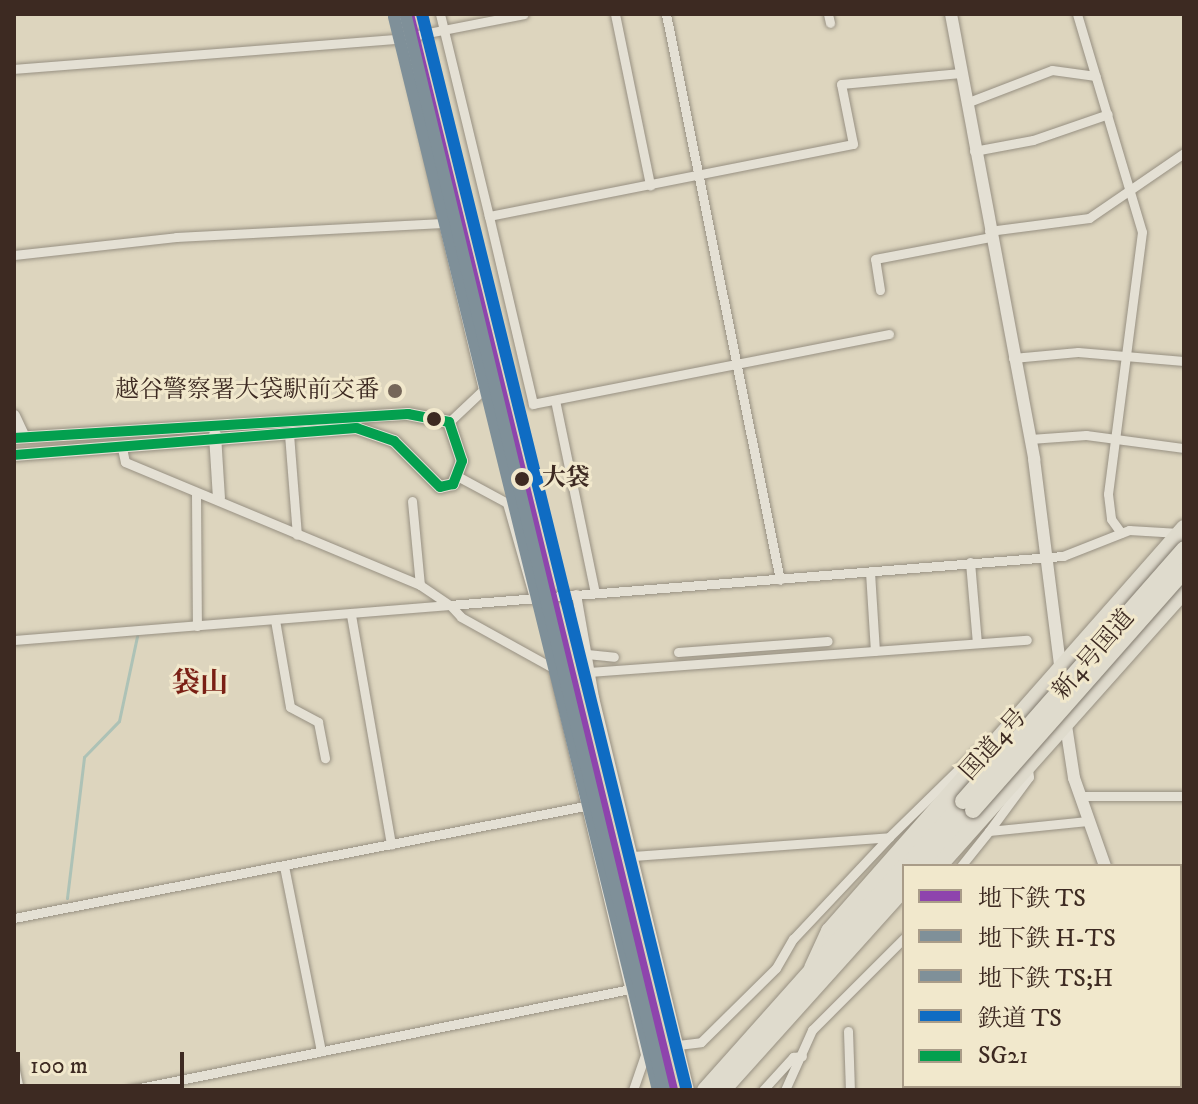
<!DOCTYPE html>
<html>
<head>
<meta charset="utf-8">
<style>
	body { margin:0 }
	#map { position:relative; width:1198px; height:1104px; overflow:hidden; background:#ddd5be; font-family:"IM FELL DW Pica","Noto Serif JP",serif }
	div>[style] { position:absolute }
	[style*='--x'] { left:calc(var(--x)*1px); top:calc(var(--y)*1px); width:calc(var(--w)*1px); rotate:calc(var(--a)*1deg) }
	.stream>* { height:3px; margin:-1.5px; padding:0 1.5px; transform-origin:1.5px; border-radius:1.5px; background:#adc2b6 }
	.roads { filter:drop-shadow(0 0 2px #979082) drop-shadow(0 0 2px #979082) }
	.street>* { height:9px; margin:-4.5px; padding:0 4.5px; transform-origin:4.5px; border-radius:4.5px; background:#e4e0d4 }
	.secondary>* { height:12px; margin:-6px; padding:0 6px; transform-origin:6px; border-radius:6px; background:#e4e0d4 }
	.highway>* { height:16px; margin:-8px; padding:0 8px; transform-origin:8px; border-radius:8px; background:#dfdbcd }
	.bridges { filter:drop-shadow(0 0 2px #80796d) drop-shadow(0 0 2px #80796d) }
	.highway-bridge>* { height:16px; margin:-8px; padding:0 8px; transform-origin:8px; border-radius:8px; background:#dfdbcd }
	.bus-1>* { height:10px; margin:-5px; padding:0 5px; transform-origin:5px; border-radius:5px; background:#03a04f }
	.rail-1>* { height:12px; margin:-6px; padding:0 6px; transform-origin:6px; border-radius:6px; background:#0f6cc3 }
	.metro-1>* { height:12px; margin:-6px; padding:0 6px; transform-origin:6px; border-radius:6px; background:#8e44ad }
	.metro-2>* { height:12px; margin:-6px; padding:0 6px; transform-origin:6px; border-radius:6px; background:#7f9099 }
	.metro-3>* { height:12px; margin:-6px; padding:0 6px; transform-origin:6px; border-radius:6px; background:#7f9099 }
	.dots>* { width:22px; height:22px; translate:-50% -50%; box-sizing:border-box; border:4px solid #f1e8cc; border-radius:50% }
	span { translate:-50% -50%; white-space:nowrap; text-align:center; line-height:1.15; -webkit-text-stroke:6px #f1e8cc; paint-order:stroke }
	.poi-label { font-size:24px; color:#3d2a22 }
	.right { translate:-100% -50%; text-align:right }
	.stop-label { font-size:24px; color:#3d2a22; font-weight:700 }
	.left { translate:0 -50%; text-align:left }
	.street-label { font-size:24px; color:#3d2a22 }
	.quarter-label { font-size:28px; color:#7a1f14; font-weight:700 }
	.frame { position:absolute; inset:0; border:16px solid #3d2a22; pointer-events:none }
	.legend { position:absolute; left:902px; top:864px; width:280px; height:224px; box-sizing:border-box; background:#f1e8cc; border:2px solid #a99c88; margin:0; padding:10px 14px; list-style:none; font-size:24px; color:#3d2a22 }
	.legend li { display:flex; align-items:center; gap:16px; height:40px }
	.legend b { width:40px; border:2px solid #a99c88 }
	.scale { position:absolute; left:16px; top:1052px; width:168px; height:36px; box-sizing:border-box; border:4px solid #3d2a22; border-top:0; padding-left:10px; font-size:24px; line-height:28px; white-space:nowrap; color:#3d2a22; -webkit-text-stroke:6px #f1e8cc; paint-order:stroke }
</style>
</head>
<body>
<div id="map">
	<div class="stream">
		<div style="--x:67;--y:898;--w:142;--a:-83.1"></div>
		<div style="--x:84;--y:757;--w:50;--a:-45.8"></div>
		<div style="--x:119;--y:721;--w:87;--a:-78"></div>
	</div>
	<div class="roads">
		<div class="street">
			<div style="--x:440;--y:14;--w:208;--a:76.4"></div>
			<div style="--x:615;--y:14;--w:175;--a:78.4"></div>
			<div style="--x:666;--y:14;--w:577;--a:78.61"></div>
			<div style="--x:828;--y:14;--w:9;--a:77"></div>
			<div style="--x:1077;--y:14;--w:227;--a:73.4"></div>
			<div style="--x:1142;--y:232;--w:264;--a:97.4"></div>
			<div style="--x:1108;--y:494;--w:25;--a:83"></div>
			<div style="--x:1111;--y:519;--w:17;--a:54"></div>
			<div style="--x:14;--y:69;--w:384;--a:-4.5"></div>
			<div style="--x:397;--y:39;--w:129;--a:-11.1"></div>
			<div style="--x:966;--y:103;--w:92;--a:-21"></div>
			<div style="--x:1052;--y:70;--w:44;--a:7.8"></div>
			<div style="--x:974;--y:151;--w:60;--a:-10.6"></div>
			<div style="--x:1033;--y:140;--w:79;--a:-19.1"></div>
			<div style="--x:443;--y:223;--w:172;--a:76.5"></div>
			<div style="--x:483;--y:390;--w:47;--a:136.7"></div>
			<div style="--x:989;--y:231;--w:101;--a:-7.4"></div>
			<div style="--x:1089;--y:218;--w:115;--a:-34.4"></div>
			<div style="--x:14;--y:255;--w:163;--a:-6.3"></div>
			<div style="--x:176;--y:237;--w:267;--a:-3"></div>
			<div style="--x:443;--y:223;--w:214;--a:-102.4"></div>
			<div style="--x:880;--y:290;--w:31;--a:-99"></div>
			<div style="--x:875;--y:259;--w:117;--a:-10.8"></div>
			<div style="--x:889;--y:334;--w:363;--a:168.9"></div>
			<div style="--x:533;--y:404;--w:193;--a:-103.2"></div>
			<div style="--x:489;--y:216;--w:371;--a:-11.2"></div>
			<div style="--x:853;--y:144;--w:61;--a:-101.3"></div>
			<div style="--x:841;--y:84;--w:120;--a:-5.3"></div>
			<div style="--x:1013;--y:358;--w:65;--a:-5.3"></div>
			<div style="--x:1078;--y:352;--w:106;--a:4.9"></div>
			<div style="--x:555;--y:400;--w:197;--a:78.3"></div>
			<div style="--x:289;--y:434;--w:101;--a:85.5"></div>
			<div style="--x:1030;--y:439;--w:56;--a:-4.1"></div>
			<div style="--x:1086;--y:435;--w:99;--a:7.6"></div>
			<div style="--x:122;--y:448;--w:14;--a:78"></div>
			<div style="--x:125;--y:462;--w:320;--a:22.6"></div>
			<div style="--x:420;--y:585;--w:36;--a:34"></div>
			<div style="--x:450;--y:605;--w:615;--a:-4.57"></div>
			<div style="--x:1063;--y:556;--w:71;--a:-21.5"></div>
			<div style="--x:1129;--y:530;--w:50;--a:3.4"></div>
			<div style="--x:459;--y:477;--w:55;--a:28.4"></div>
			<div style="--x:507;--y:503;--w:99;--a:74.1"></div>
			<div style="--x:196;--y:493;--w:133;--a:89.6"></div>
			<div style="--x:412;--y:501;--w:84;--a:84.6"></div>
			<div style="--x:970;--y:562;--w:81;--a:85.1"></div>
			<div style="--x:870;--y:572;--w:79;--a:86.4"></div>
			<div style="--x:576;--y:594;--w:105;--a:80.1"></div>
			<div style="--x:594;--y:697;--w:404;--a:76.4"></div>
			<div style="--x:351;--y:615;--w:233;--a:80.1"></div>
			<div style="--x:275;--y:620;--w:88;--a:80.2"></div>
			<div style="--x:290;--y:707;--w:32;--a:28"></div>
			<div style="--x:318;--y:722;--w:37;--a:79"></div>
			<div style="--x:14;--y:640;--w:437;--a:-4.6"></div>
			<div style="--x:450;--y:605;--w:16;--a:47"></div>
			<div style="--x:461;--y:617;--w:105;--a:29"></div>
			<div style="--x:553;--y:668;--w:398;--a:76.6"></div>
			<div style="--x:645;--y:1055;--w:37;--a:109"></div>
			<div style="--x:678;--y:652;--w:150;--a:-4.2"></div>
			<div style="--x:587;--y:654;--w:27;--a:6"></div>
			<div style="--x:589;--y:672;--w:439;--a:-4.2"></div>
			<div style="--x:1079;--y:796;--w:105;--a:0"></div>
			<div style="--x:989;--y:831;--w:67;--a:-53.5"></div>
			<div style="--x:1029;--y:777;--w:8;--a:-97"></div>
			<div style="--x:633;--y:856;--w:257;--a:-4.2"></div>
			<div style="--x:284;--y:866;--w:189;--a:78.7"></div>
			<div style="--x:961;--y:866;--w:45;--a:-51.3"></div>
			<div style="--x:989;--y:831;--w:99;--a:-5.8"></div>
			<div style="--x:14;--y:918;--w:582;--a:-11.1"></div>
			<div style="--x:848;--y:1031;--w:59;--a:88.1"></div>
			<div style="--x:678;--y:1045;--w:23;--a:-7"></div>
			<div style="--x:701;--y:1042;--w:105;--a:-44.6"></div>
			<div style="--x:776;--y:968;--w:34;--a:-60"></div>
			<div style="--x:793;--y:939;--w:140;--a:-46.7"></div>
			<div style="--x:889;--y:837;--w:123;--a:-44.3"></div>
			<div style="--x:977;--y:751;--w:10;--a:-11"></div>
			<div style="--x:14;--y:1066;--w:25;--a:78"></div>
			<div style="--x:130;--y:1090;--w:510;--a:-11.42"></div>
			<div style="--x:763;--y:1090;--w:45;--a:-47.7"></div>
			<div style="--x:793;--y:1057;--w:9;--a:-6"></div>
			<div style="--x:785;--y:1090;--w:66;--a:-65.8"></div>
			<div style="--x:812;--y:1030;--w:130;--a:-45"></div>
		</div>
		<div class="secondary">
			<div style="--x:951;--y:14;--w:453;--a:79.4"></div>
			<div style="--x:1034;--y:459;--w:216;--a:82.8"></div>
			<div style="--x:14;--y:416;--w:23;--a:65"></div>
			<div style="--x:215;--y:435;--w:63;--a:86.4"></div>
			<div style="--x:14;--y:438;--w:395;--a:-3.5"></div>
			<div style="--x:408;--y:414;--w:42;--a:11"></div>
			<div style="--x:449;--y:422;--w:41;--a:71.6"></div>
			<div style="--x:462;--y:461;--w:25;--a:111"></div>
			<div style="--x:453;--y:484;--w:13;--a:167"></div>
			<div style="--x:440;--y:487;--w:65;--a:-135"></div>
			<div style="--x:394;--y:441;--w:39;--a:-161"></div>
			<div style="--x:357;--y:428;--w:344;--a:175.5"></div>
			<div style="--x:1065;--y:719;--w:60;--a:81.3"></div>
			<div style="--x:1074;--y:778;--w:93;--a:70.6"></div>
			<div style="--x:1129;--y:1086;--w:4;--a:90"></div>
		</div>
		<div class="highway">
			<div style="--x:905;--y:866;--w:87;--a:-48.3"></div>
			<div style="--x:923;--y:866;--w:75;--a:-48.2"></div>
			<div style="--x:939;--y:866;--w:368;--a:-48.3"></div>
			<div style="--x:812;--y:968;--w:41;--a:-65.3"></div>
			<div style="--x:829;--y:931;--w:537;--a:-48.62"></div>
			<div style="--x:705;--y:1090;--w:299;--a:-48.3"></div>
			<div style="--x:723;--y:1090;--w:271;--a:-48.1"></div>
		</div>
	</div>
	<div class="bridges">
		<div class="highway-bridge">
			<div style="--x:963;--y:801;--w:335;--a:-48.7"></div>
			<div style="--x:973;--y:810;--w:319;--a:-48.6"></div>
		</div>
	</div>
	<div class="bus-1">
		<div style="--x:14;--y:438;--w:395;--a:-3.5"></div>
		<div style="--x:408;--y:414;--w:42;--a:11"></div>
		<div style="--x:449;--y:422;--w:41;--a:71.6"></div>
		<div style="--x:462;--y:461;--w:25;--a:111"></div>
		<div style="--x:453;--y:484;--w:13;--a:167"></div>
		<div style="--x:440;--y:487;--w:65;--a:-135"></div>
		<div style="--x:394;--y:441;--w:39;--a:-161"></div>
		<div style="--x:357;--y:428;--w:344;--a:175.5"></div>
	</div>
	<div class="rail-1">
		<div style="--x:422;--y:14;--w:1105;--a:76.18"></div>
	</div>
	<div class="metro-1">
		<div style="--x:408;--y:14;--w:1108;--a:76.21"></div>
	</div>
	<div class="metro-2">
		<div style="--x:394;--y:17;--w:1105;--a:76.18"></div>
	</div>
	<div class="metro-3">
		<div style="--x:406;--y:17;--w:1104;--a:76.48"></div>
	</div>
	<div class="dots">
		<div style="left:395px;top:391px;background:#756659"></div>
		<div style="left:434px;top:419px;background:#3d2a22"></div>
		<div style="left:522px;top:479px;background:#3d2a22"></div>
	</div>
	<div class="poi-label">
		<span class="right" style="left:379px;top:391px">越谷警察署大袋駅前交番</span>
	</div>
	<div class="stop-label">
		<span class="left" style="left:542px;top:479px">大袋</span>
	</div>
	<div class="street-label">
		<span style="left:1094px;top:655px;rotate:-49deg">新4号国道</span>
		<span style="left:994px;top:745px;rotate:-48deg">国道4号</span>
	</div>
	<div class="quarter-label">
		<span style="left:200px;top:684px">袋山</span>
	</div>
	<div class="frame"></div>
	<ul class="legend">
	<li><b style="height:10px;background:#8e44ad"></b>地下鉄 TS</li>
	<li><b style="height:10px;background:#7f9099"></b>地下鉄 H-TS</li>
	<li><b style="height:10px;background:#7f9099"></b>地下鉄 TS;H</li>
	<li><b style="height:10px;background:#0f6cc3"></b>鉄道 TS</li>
	<li><b style="height:10px;background:#03a04f"></b>SG21</li>
	</ul>
	<div class="scale">100 m</div>
</div>
</body>
</html>
